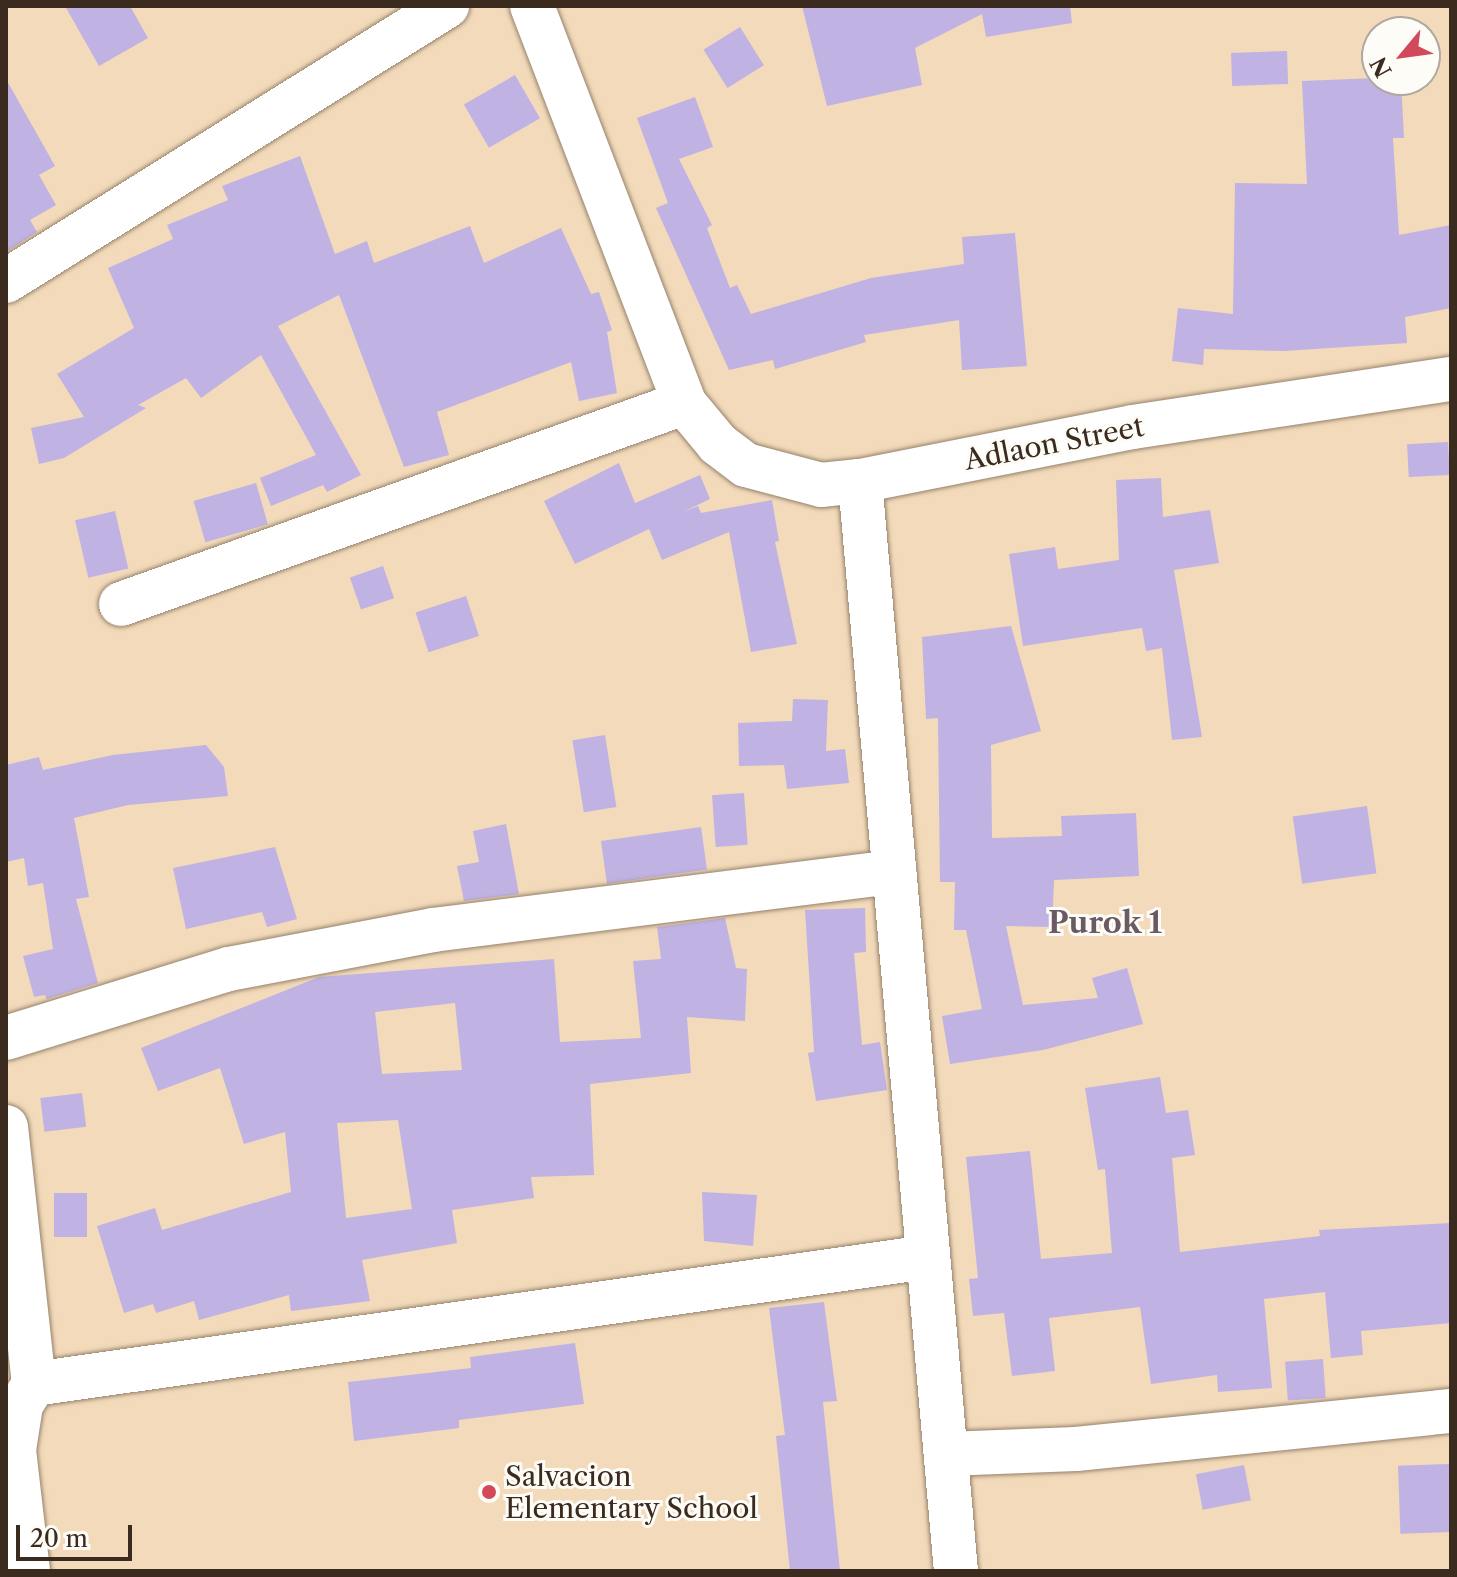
<!DOCTYPE html>
<html>
<head>
<meta charset="utf-8">
<style>
	body { margin:0 }
	#map { position:relative; width:1457px; height:1577px; overflow:hidden; background:#f2daba; font-family:"Libre Caslon Text",serif }
	div>[style] { position:absolute }
	[style*='--x'] { left:calc(var(--x)*1px); top:calc(var(--y)*1px); width:calc(var(--w)*1px); rotate:calc(var(--a)*1deg) }
	.building>* { inset:0; background:#c0b2e3; transform-origin:0 0 }
	.roads { filter:drop-shadow(0 0 2px #96826c) drop-shadow(0 0 2px #96826c) }
	.minor>* { height:44px; margin:-22px; padding:0 22px; transform-origin:22px; border-radius:22px; background:#fff }
	.dots>* { width:22px; height:22px; translate:-50% -50%; box-sizing:border-box; border:4px solid #fdfcf7; border-radius:50% }
	span { translate:-50% -50%; white-space:nowrap; text-align:center; line-height:1.15; -webkit-text-stroke:6px #fdfcf7; paint-order:stroke }
	.street-label { font-size:28px; color:#3b2a1e }
	.poi-label { font-size:28px; color:#3b2a1e }
	.left { translate:0 -50%; text-align:left }
	.neighbourhood-label { font-size:30px; color:#6a5a63; font-weight:700 }
	.frame { position:absolute; inset:0; border:8px solid #3b2a1e; pointer-events:none }
	.north { position:absolute; left:1361px; top:16px; width:80px; height:80px; box-sizing:border-box; background:#fdfcf7; border:2px solid #afa8a0; border-radius:50%; rotate:241deg; font-size:22px; font-weight:700; line-height:32px; text-align:center; color:#3b2a1e }
	.north::after { content:''; display:block; margin:auto; width:28px; height:36px; background:#d1495b; clip-path:polygon(50% 0,100% 100%,50% 72%,0 100%) }
	.scale { position:absolute; left:16px; top:1525px; width:116px; height:36px; box-sizing:border-box; border:4px solid #3b2a1e; border-top:0; padding-left:10px; font-size:24px; line-height:28px; white-space:nowrap; color:#3b2a1e; -webkit-text-stroke:6px #fdfcf7; paint-order:stroke }
</style>
</head>
<body>
<div id="map">
	<div class="building">
		<div style="clip-path:polygon(65px 6px,130px 6px,148px 38px,99px 66px)"></div>
		<div style="clip-path:polygon(802px 6px,1070px 6px,1072px 23px,986px 37px,982px 14px,915px 48px,922px 85px,827px 106px)"></div>
		<div style="left:740px;top:27px;width:45px;height:43px;rotate:58deg"></div>
		<div style="left:1287px;top:51px;width:33px;height:56px;rotate:88deg"></div>
		<div style="left:515px;top:75px;width:50px;height:59px;rotate:60deg"></div>
		<div style="clip-path:polygon(1377px 78px,1401px 80px,1404px 138px,1393px 138px,1399px 235px,1451px 225px,1451px 308px,1405px 317px,1407px 343px,1284px 351px,1204px 349px,1203px 365px,1172px 361px,1178px 308px,1233px 314px,1235px 183px,1307px 184px,1302px 81px)"></div>
		<div style="clip-path:polygon(6px 79px,55px 166px,39px 175px,56px 205px,30px 220px,37px 232px,6px 252px)"></div>
		<div style="clip-path:polygon(695px 97px,713px 147px,679px 159px,712px 225px,707px 228px,730px 288px,737px 285px,751px 314px,871px 278px,964px 264px,962px 237px,1015px 233px,1027px 366px,962px 370px,959px 320px,864px 335px,866px 342px,775px 369px,773px 360px,729px 370px,656px 208px,668px 203px,637px 118px)"></div>
		<div style="clip-path:polygon(300px 156px,335px 254px,367px 241px,374px 263px,470px 226px,484px 263px,561px 228px,591px 294px,599px 292px,612px 330px,607px 332px,617px 393px,579px 401px,571px 362px,437px 412px,449px 455px,404px 467px,339px 295px,278px 326px,361px 475px,327px 492px,323px 485px,271px 506px,260px 478px,316px 455px,261px 355px,201px 398px,186px 378px,138px 405px,146px 408px,64px 458px,39px 464px,31px 428px,84px 417px,57px 374px,134px 328px,108px 268px,173px 239px,167px 225px,228px 200px,222px 186px)"></div>
		<div style="left:1448px;top:442px;width:33px;height:41px;rotate:87deg"></div>
		<div style="clip-path:polygon(619px 463px,635px 503px,700px 475px,710px 499px,683px 512px,698px 506px,701px 513px,772px 500px,779px 541px,775px 542px,797px 644px,751px 652px,729px 532px,662px 560px,649px 529px,575px 564px,544px 501px)"></div>
		<div style="clip-path:polygon(1161px 478px,1163px 517px,1210px 510px,1219px 563px,1174px 570px,1202px 737px,1172px 740px,1162px 648px,1146px 651px,1142px 628px,1023px 646px,1009px 554px,1055px 547px,1058px 569px,1119px 560px,1116px 480px)"></div>
		<div style="left:256px;top:483px;width:43px;height:65px;rotate:74deg"></div>
		<div style="left:115px;top:511px;width:59px;height:41px;rotate:77deg"></div>
		<div style="left:383px;top:566px;width:34px;height:35px;rotate:71deg"></div>
		<div style="left:466px;top:596px;width:42px;height:53px;rotate:72deg"></div>
		<div style="clip-path:polygon(1011px 626px,1041px 731px,991px 745px,992px 838px,1062px 836px,1061px 816px,1136px 813px,1139px 876px,1054px 880px,1052px 927px,1006px 926px,1023px 1005px,1098px 998px,1092px 978px,1127px 968px,1143px 1024px,1043px 1050px,950px 1064px,942px 1016px,982px 1009px,966px 930px,954px 930px,955px 882px,940px 882px,938px 718px,926px 719px,922px 637px)"></div>
		<div style="clip-path:polygon(793px 699px,828px 700px,826px 751px,845px 749px,849px 783px,787px 789px,784px 765px,739px 766px,738px 723px,792px 721px)"></div>
		<div style="left:605px;top:735px;width:73px;height:33px;rotate:81deg"></div>
		<div style="clip-path:polygon(206px 745px,224px 767px,228px 796px,128px 805px,74px 818px,89px 897px,76px 899px,98px 983px,47px 999px,45px 995px,34px 997px,23px 956px,53px 949px,43px 883px,28px 886px,24px 858px,6px 862px,6px 765px,39px 757px,43px 770px,113px 755px)"></div>
		<div style="left:744px;top:793px;width:52px;height:32px;rotate:86deg"></div>
		<div style="left:1367px;top:806px;width:68px;height:75px;rotate:82deg"></div>
		<div style="clip-path:polygon(506px 824px,519px 894px,464px 901px,457px 866px,479px 862px,473px 831px)"></div>
		<div style="left:701px;top:827px;width:43px;height:101px;rotate:82deg"></div>
		<div style="clip-path:polygon(275px 847px,297px 919px,267px 927px,262px 912px,186px 929px,173px 868px)"></div>
		<div style="clip-path:polygon(865px 908px,866px 952px,854px 953px,862px 1045px,880px 1042px,887px 1090px,816px 1101px,808px 1053px,814px 1052px,805px 910px)"></div>
		<div style="clip-path:polygon(evenodd,725px 918px,736px 968px,747px 969px,745px 1021px,687px 1017px,691px 1073px,590px 1084px,594px 1175px,531px 1177px,534px 1198px,452px 1210px,457px 1243px,362px 1260px,370px 1301px,291px 1311px,289px 1295px,199px 1320px,194px 1301px,156px 1313px,153px 1304px,124px 1313px,97px 1226px,155px 1208px,162px 1230px,291px 1192px,285px 1132px,244px 1144px,220px 1068px,158px 1091px,141px 1048px,319px 977px,554px 959px,560px 1042px,641px 1038px,633px 961px,661px 959px,657px 927px,725px 918px,455px 1003px,462px 1070px,382px 1074px,375px 1012px,455px 1003px,725px 918px,398px 1120px,412px 1209px,346px 1218px,337px 1123px,398px 1120px)"></div>
		<div style="clip-path:polygon(1160px 1077px,1166px 1113px,1188px 1110px,1195px 1155px,1172px 1158px,1180px 1252px,1320px 1236px,1319px 1230px,1451px 1223px,1451px 1323px,1361px 1331px,1363px 1355px,1331px 1358px,1325px 1292px,1264px 1299px,1272px 1388px,1218px 1392px,1217px 1375px,1151px 1384px,1140px 1307px,1049px 1318px,1055px 1371px,1012px 1376px,1004px 1313px,973px 1316px,969px 1279px,978px 1278px,966px 1157px,1030px 1151px,1041px 1259px,1112px 1253px,1105px 1169px,1098px 1170px,1085px 1088px)"></div>
		<div style="left:82px;top:1093px;width:34px;height:42px;rotate:83deg"></div>
		<div style="clip-path:polygon(702px 1192px,757px 1195px,753px 1246px,704px 1241px)"></div>
		<div style="left:54px;top:1193px;width:33px;height:44px"></div>
		<div style="clip-path:polygon(824px 1302px,837px 1401px,823px 1402px,840px 1571px,790px 1571px,776px 1436px,785px 1435px,769px 1308px)"></div>
		<div style="clip-path:polygon(575px 1343px,584px 1404px,459px 1420px,459px 1428px,354px 1441px,348px 1382px,471px 1368px,470px 1357px)"></div>
		<div style="left:1323px;top:1359px;width:39px;height:38px;rotate:86deg"></div>
		<div style="left:1449px;top:1464px;width:68px;height:51px;rotate:88deg"></div>
		<div style="left:1244px;top:1465px;width:36px;height:49px;rotate:79deg"></div>
	</div>
	<div class="roads">
		<div class="minor">
			<div style="--x:532;--y:6;--w:425;--a:69"></div>
			<div style="--x:684;--y:403;--w:53;--a:50.3"></div>
			<div style="--x:718;--y:444;--w:35;--a:37"></div>
			<div style="--x:746;--y:465;--w:78;--a:14.9"></div>
			<div style="--x:821;--y:485;--w:39;--a:-6"></div>
			<div style="--x:860;--y:481;--w:278;--a:-11.2"></div>
			<div style="--x:1133;--y:427;--w:322;--a:-8.6"></div>
			<div style="--x:6;--y:281;--w:520;--a:-31.95"></div>
			<div style="--x:860;--y:481;--w:1094;--a:84.97"></div>
			<div style="--x:121;--y:604;--w:598;--a:-19.65"></div>
			<div style="--x:6;--y:1038;--w:233;--a:-17.2"></div>
			<div style="--x:229;--y:969;--w:208;--a:-10.8"></div>
			<div style="--x:433;--y:930;--w:465;--a:-7.2"></div>
			<div style="--x:6;--y:1127;--w:259;--a:83.8"></div>
			<div style="--x:34;--y:1384;--w:25;--a:122"></div>
			<div style="--x:21;--y:1405;--w:46;--a:98.8"></div>
			<div style="--x:14;--y:1450;--w:122;--a:83.4"></div>
			<div style="--x:34;--y:1384;--w:903;--a:-8.09"></div>
			<div style="--x:946;--y:1454;--w:130;--a:-2.2"></div>
			<div style="--x:1076;--y:1449;--w:377;--a:-5.8"></div>
		</div>
	</div>
	<div class="dots">
		<div style="left:489px;top:1492px;background:#d1495b"></div>
	</div>
	<div class="street-label">
		<span style="left:1054px;top:443px;rotate:-11deg">Adlaon Street</span>
	</div>
	<div class="poi-label">
		<span class="left" style="left:505px;top:1492px">Salvacion<br>Elementary School</span>
	</div>
	<div class="neighbourhood-label">
		<span style="left:1105px;top:923px">Purok 1</span>
	</div>
	<div class="frame"></div>
	<div class="north">N</div>
	<div class="scale">20 m</div>
</div>
</body>
</html>
